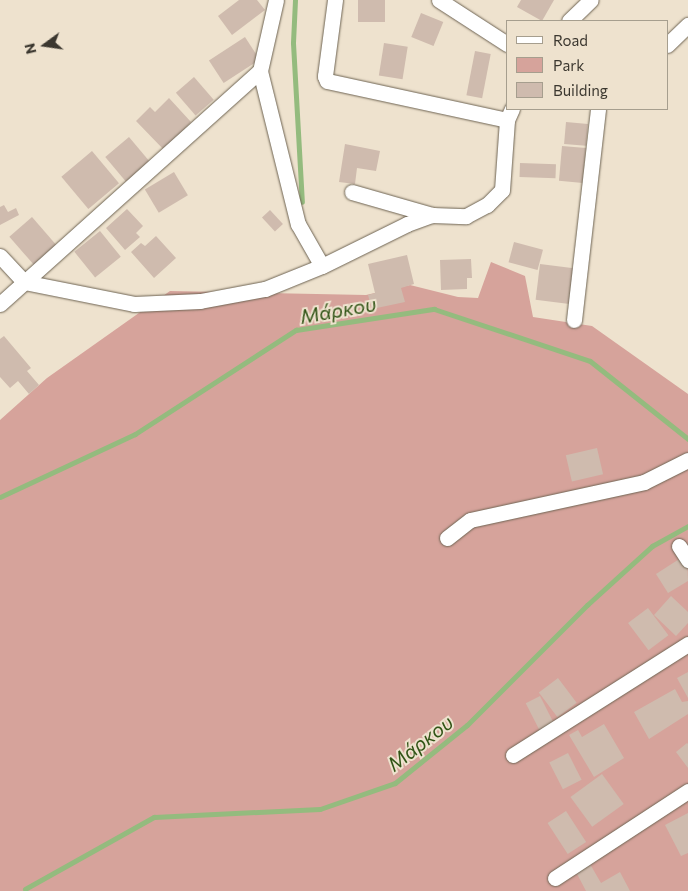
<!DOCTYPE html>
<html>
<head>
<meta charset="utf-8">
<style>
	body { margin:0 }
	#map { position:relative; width:688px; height:891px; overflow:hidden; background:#eee2ce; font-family:Commissioner,sans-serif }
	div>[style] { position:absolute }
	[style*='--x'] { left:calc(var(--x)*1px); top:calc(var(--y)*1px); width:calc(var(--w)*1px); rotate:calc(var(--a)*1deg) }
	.green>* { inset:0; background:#d6a39b }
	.stream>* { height:5px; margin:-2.5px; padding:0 2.5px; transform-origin:2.5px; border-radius:2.5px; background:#94bb7e }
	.building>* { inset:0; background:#cfbbae; transform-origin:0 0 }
	.roads { filter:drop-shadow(0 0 1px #6e6453) drop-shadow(0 0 1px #6e6453) }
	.street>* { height:15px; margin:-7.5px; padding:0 7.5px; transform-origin:7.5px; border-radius:7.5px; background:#fff }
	span { translate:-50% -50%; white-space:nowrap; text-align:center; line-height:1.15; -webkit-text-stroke:4px #eee2ce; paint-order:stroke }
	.water-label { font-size:20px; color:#315416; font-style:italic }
	.legend { position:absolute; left:506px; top:20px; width:162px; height:90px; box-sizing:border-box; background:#eee2ce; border:1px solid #a69e8e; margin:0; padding:6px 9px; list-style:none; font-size:15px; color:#3b372f }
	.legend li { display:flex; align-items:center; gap:10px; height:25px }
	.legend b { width:25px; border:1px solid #a69e8e }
	.north { position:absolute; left:20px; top:20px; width:50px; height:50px; -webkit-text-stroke:4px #eee2ce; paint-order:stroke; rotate:256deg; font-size:14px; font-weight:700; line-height:20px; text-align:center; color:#3b372f }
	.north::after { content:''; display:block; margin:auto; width:18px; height:22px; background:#3b372f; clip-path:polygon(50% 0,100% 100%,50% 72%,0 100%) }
</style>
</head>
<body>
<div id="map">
	<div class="green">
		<div style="clip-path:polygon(491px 262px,525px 276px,533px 317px,592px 326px,688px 394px,688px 891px,0 891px,0 420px,47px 378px,170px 291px,366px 295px,410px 285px,458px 297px,478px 298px)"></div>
	</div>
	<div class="stream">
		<div style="--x:295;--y:0;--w:43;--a:92.7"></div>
		<div style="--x:293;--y:43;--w:159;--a:86.8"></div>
		<div style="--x:0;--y:497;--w:149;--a:-25"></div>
		<div style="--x:135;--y:434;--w:192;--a:-32.9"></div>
		<div style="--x:296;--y:330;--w:140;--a:-8.7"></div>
		<div style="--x:434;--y:309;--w:164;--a:18.4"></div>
		<div style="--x:590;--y:361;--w:125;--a:38.5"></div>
		<div style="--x:25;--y:889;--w:148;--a:-29.2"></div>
		<div style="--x:154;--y:817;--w:166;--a:-2.8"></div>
		<div style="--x:320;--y:809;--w:79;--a:-19.1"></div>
		<div style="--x:395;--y:783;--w:92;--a:-38.9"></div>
		<div style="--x:467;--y:725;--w:170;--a:-45"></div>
		<div style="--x:587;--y:605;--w:88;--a:-42.2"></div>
		<div style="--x:652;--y:546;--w:41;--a:-29.1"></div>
	</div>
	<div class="building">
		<div style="clip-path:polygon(239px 0,257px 0,265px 10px,232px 35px,218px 16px)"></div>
		<div style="left:358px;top:0;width:27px;height:22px"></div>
		<div style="clip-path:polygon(521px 0,554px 0,542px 21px,517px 7px)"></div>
		<div style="left:421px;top:13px;width:24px;height:26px;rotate:22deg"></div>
		<div style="left:245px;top:37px;width:27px;height:43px;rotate:57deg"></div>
		<div style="left:384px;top:43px;width:24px;height:33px;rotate:9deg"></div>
		<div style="left:475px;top:51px;width:16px;height:45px;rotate:11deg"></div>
		<div style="left:194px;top:77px;width:30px;height:24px;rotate:49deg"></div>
		<div style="clip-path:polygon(169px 98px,191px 122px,165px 151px,136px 121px,150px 107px,155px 112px)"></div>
		<div style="left:566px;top:122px;width:22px;height:22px;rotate:5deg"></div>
		<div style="left:129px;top:137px;width:33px;height:31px;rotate:50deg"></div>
		<div style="clip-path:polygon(345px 144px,380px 151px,376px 171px,357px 168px,355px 184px,339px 182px)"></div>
		<div style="left:562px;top:146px;width:24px;height:35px;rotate:5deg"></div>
		<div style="left:92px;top:151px;width:42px;height:40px;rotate:50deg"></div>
		<div style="left:520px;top:163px;width:36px;height:14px;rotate:2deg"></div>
		<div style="left:174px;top:172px;width:27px;height:34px;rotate:59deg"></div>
		<div style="clip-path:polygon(4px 205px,8px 212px,16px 208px,19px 215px,0 225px,0 207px)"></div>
		<div style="clip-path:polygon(127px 209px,143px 226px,136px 233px,140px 237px,125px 250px,106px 228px)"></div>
		<div style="left:270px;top:210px;width:19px;height:11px;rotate:47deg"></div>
		<div style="left:32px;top:217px;width:40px;height:30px;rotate:49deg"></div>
		<div style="left:100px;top:231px;width:33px;height:33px;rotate:51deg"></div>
		<div style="clip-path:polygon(156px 236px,176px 258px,154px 278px,131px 252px,141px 243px,145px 246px)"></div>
		<div style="left:514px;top:242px;width:30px;height:21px;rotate:15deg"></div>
		<div style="clip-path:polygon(407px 255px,414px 284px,401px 288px,405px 302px,372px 309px,368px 295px,375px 293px,368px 264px)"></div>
		<div style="clip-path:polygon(471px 259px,472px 278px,467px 278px,467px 289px,441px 290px,440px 260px)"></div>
		<div style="left:540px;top:264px;width:34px;height:36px;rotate:7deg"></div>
		<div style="clip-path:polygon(4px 336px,31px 368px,27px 371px,39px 385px,29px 394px,18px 381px,10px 388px,0 377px,0 339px)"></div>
		<div style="left:597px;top:448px;width:27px;height:32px;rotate:77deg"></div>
		<div style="clip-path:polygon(687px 554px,688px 581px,668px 593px,656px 574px)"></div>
		<div style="clip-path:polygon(671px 596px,688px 612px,688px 623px,676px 636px,654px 615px)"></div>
		<div style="left:648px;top:608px;width:34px;height:25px;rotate:53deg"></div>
		<div style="clip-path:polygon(688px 672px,688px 698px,677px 678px)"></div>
		<div style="left:558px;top:678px;width:31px;height:24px;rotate:53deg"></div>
		<div style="clip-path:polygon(675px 689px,682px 702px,688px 701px,688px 714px,649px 739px,634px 712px)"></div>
		<div style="left:540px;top:696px;width:30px;height:16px;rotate:63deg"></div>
		<div style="clip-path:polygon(604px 724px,624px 758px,594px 777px,569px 735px,578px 730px,582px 737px)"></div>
		<div style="clip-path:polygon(687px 743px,688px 744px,688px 768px,676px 752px)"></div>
		<div style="left:568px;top:753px;width:30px;height:21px;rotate:63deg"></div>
		<div style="left:602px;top:774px;width:37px;height:39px;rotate:54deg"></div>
		<div style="left:566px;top:811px;width:37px;height:22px;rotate:57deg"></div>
		<div style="clip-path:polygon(688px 813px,688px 853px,681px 856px,665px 825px)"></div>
		<div style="clip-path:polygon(590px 864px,601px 883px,620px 872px,630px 891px,586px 891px,576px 872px)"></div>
	</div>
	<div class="roads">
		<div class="street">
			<div style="--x:276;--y:0;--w:73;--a:102.7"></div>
			<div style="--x:260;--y:71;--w:158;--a:76.1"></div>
			<div style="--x:298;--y:224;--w:48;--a:60.3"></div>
			<div style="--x:335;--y:0;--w:77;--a:97.5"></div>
			<div style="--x:325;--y:76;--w:5;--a:68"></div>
			<div style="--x:327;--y:81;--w:184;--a:12.2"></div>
			<div style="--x:439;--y:0;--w:81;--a:32.9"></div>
			<div style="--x:569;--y:21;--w:30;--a:-44"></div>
			<div style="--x:667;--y:45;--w:29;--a:-44"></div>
			<div style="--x:352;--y:192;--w:83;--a:16"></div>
			<div style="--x:0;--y:256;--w:35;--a:47"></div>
			<div style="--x:24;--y:282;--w:112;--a:11.3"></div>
			<div style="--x:134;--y:304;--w:66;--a:-2.6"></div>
			<div style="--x:200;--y:301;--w:66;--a:-10.5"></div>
			<div style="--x:265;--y:289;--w:61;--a:-22"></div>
			<div style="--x:322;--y:266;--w:95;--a:-26.3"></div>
			<div style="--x:407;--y:224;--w:27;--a:-20"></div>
			<div style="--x:432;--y:215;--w:34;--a:2"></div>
			<div style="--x:466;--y:216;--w:24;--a:-28"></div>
			<div style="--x:487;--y:205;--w:21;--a:-45"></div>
			<div style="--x:502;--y:190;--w:70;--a:-85.9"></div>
			<div style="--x:507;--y:120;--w:12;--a:-66"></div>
			<div style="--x:0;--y:304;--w:349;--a:-41.9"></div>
			<div style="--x:574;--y:320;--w:212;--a:-83.5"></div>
			<div style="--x:447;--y:538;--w:29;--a:-38"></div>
			<div style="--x:470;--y:520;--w:178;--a:-12.3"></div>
			<div style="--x:644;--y:482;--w:49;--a:-26.6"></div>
			<div style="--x:679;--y:546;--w:17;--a:57"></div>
			<div style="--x:513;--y:755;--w:207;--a:-32.4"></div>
			<div style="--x:555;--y:878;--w:159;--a:-33.2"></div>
		</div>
	</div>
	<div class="water-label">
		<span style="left:338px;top:310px;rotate:-10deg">Μάρκου</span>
		<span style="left:420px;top:743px;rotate:-38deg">Μάρκου</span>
	</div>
	<ul class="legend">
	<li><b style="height:6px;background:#fff"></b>Road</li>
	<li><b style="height:14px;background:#d6a39b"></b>Park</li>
	<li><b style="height:14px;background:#cfbbae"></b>Building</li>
	</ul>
	<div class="north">N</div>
</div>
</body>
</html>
